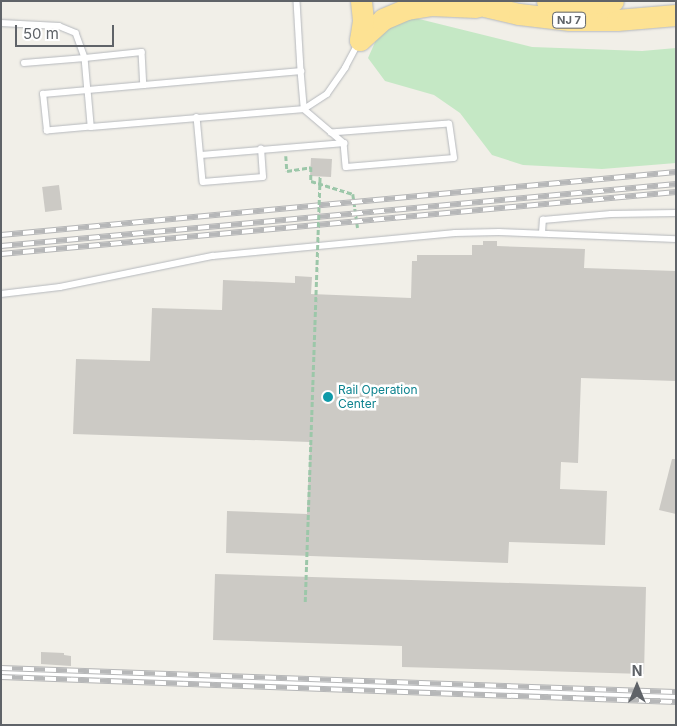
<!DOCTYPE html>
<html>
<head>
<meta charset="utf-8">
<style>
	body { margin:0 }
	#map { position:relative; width:677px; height:726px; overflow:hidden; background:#f1efe8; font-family:Inter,sans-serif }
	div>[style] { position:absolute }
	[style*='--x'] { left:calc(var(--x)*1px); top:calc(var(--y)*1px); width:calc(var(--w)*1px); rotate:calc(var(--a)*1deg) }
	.green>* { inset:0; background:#c5e8c5 }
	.building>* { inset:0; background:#cccac5; transform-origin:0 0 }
	.path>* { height:2.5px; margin-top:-1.25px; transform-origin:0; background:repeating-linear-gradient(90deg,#9cc7a9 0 5px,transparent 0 7.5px) }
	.roads { filter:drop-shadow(0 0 1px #b5b8bc) drop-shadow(0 0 1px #b5b8bc) }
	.lane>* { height:5.5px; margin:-2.75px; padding:0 2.75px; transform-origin:2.75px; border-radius:2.75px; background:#fff }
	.highway>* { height:21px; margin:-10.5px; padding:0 10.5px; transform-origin:10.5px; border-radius:10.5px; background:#fde293 }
	.rail>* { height:5.5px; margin-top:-2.75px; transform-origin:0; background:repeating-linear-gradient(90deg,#fff 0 11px,#b6b7b8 0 22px); box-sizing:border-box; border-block:1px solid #b6b7b8 }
	.path-bridge>* { height:2.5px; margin-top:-1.25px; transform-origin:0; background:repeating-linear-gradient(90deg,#9cc7a9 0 5px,transparent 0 7.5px) }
	.dots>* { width:14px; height:14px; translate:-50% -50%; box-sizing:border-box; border:2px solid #fff; border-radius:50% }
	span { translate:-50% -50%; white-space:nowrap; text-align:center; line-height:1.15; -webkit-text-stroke:5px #fff; paint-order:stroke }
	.shield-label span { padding:1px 4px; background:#fff; border:1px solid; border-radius:4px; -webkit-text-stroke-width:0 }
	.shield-label { font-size:11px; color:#5f6368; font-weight:700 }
	.culture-label { font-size:12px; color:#0d838f }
	.left { translate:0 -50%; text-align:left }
	.frame { position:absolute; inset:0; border:2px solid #5f6368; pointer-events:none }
	.north { position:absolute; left:612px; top:661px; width:50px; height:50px; -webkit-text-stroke:4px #fff; paint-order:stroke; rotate:0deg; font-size:14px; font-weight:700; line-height:20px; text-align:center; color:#5f6368 }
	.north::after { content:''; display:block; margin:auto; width:18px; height:22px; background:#5f6368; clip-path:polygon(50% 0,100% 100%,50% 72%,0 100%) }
	.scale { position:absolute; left:15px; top:25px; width:99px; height:22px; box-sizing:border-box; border:2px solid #5f6368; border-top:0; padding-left:6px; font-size:15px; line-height:18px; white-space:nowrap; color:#5f6368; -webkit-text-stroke:4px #fff; paint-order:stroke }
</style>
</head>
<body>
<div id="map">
	<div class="green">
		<div style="clip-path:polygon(411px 17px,532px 47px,642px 51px,676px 48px,676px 163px,602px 169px,523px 165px,492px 155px,460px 113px,434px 95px,385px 81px,368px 58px,380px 31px)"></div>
	</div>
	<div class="building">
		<div style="left:311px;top:158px;width:21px;height:18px;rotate:3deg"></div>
		<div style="left:59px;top:185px;width:25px;height:17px;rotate:83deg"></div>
		<div style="clip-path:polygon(483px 241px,497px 241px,497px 246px,585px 249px,584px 268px,676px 271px,676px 381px,581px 378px,578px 463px,561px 462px,560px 489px,607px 491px,605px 545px,509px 542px,508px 563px,226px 553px,227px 511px,307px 514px,310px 442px,73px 434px,76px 359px,150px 361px,152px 308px,222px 310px,223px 280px,295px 283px,295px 276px,312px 277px,311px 294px,411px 298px,412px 261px,417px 261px,417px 255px,472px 255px,472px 245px,483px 245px)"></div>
		<div style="clip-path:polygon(672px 459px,676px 459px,676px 514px,659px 510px)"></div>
		<div style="clip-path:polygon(215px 574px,646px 587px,644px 674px,402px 667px,402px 646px,213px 640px)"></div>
		<div style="clip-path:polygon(41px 652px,64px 653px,64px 655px,71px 656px,71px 666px,41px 664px)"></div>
	</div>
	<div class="path">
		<div style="--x:286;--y:156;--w:15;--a:86"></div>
		<div style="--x:287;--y:171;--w:24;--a:-9"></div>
		<div style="--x:311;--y:167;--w:14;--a:90"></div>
		<div style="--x:311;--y:181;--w:44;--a:17.2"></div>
		<div style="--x:353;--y:194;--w:34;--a:82"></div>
	</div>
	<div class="roads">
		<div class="lane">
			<div style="--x:297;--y:1;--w:70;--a:86.7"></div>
			<div style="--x:1;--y:23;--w:58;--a:3"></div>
			<div style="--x:59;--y:26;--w:18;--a:22"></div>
			<div style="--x:76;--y:33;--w:27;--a:70"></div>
			<div style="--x:85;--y:58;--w:57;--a:-6"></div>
			<div style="--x:142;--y:52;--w:33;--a:87"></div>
			<div style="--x:144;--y:85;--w:158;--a:-5.1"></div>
			<div style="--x:301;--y:71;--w:38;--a:85"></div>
			<div style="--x:304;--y:109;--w:52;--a:40.4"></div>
			<div style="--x:24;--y:63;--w:61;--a:-4.7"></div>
			<div style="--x:85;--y:58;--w:32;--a:85"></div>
			<div style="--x:88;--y:90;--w:37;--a:85"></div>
			<div style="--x:91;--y:127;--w:44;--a:174.8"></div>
			<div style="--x:47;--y:131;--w:37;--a:-96"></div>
			<div style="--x:43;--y:94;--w:45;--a:-5.1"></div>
			<div style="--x:88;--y:90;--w:56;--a:-5.1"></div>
			<div style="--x:197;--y:117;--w:65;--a:84.7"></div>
			<div style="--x:203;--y:182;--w:60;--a:-4.8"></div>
			<div style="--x:263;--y:177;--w:28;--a:-94"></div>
			<div style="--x:91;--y:127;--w:214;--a:-4.8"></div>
			<div style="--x:304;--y:109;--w:27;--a:-33"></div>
			<div style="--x:327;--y:94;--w:32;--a:-55"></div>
			<div style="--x:345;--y:68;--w:30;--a:-62"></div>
			<div style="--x:201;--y:155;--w:144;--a:-4.8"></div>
			<div style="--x:344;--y:143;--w:24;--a:85"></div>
			<div style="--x:346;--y:167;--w:108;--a:-4.8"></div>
			<div style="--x:454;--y:158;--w:34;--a:-98"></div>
			<div style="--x:449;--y:124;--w:118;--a:175.6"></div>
			<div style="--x:542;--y:233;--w:13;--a:-86"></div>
			<div style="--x:543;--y:220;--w:68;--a:-5"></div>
			<div style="--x:611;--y:214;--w:65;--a:-0.9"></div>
			<div style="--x:1;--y:294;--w:59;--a:-6.8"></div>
			<div style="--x:60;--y:287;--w:156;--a:-11.5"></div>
			<div style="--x:213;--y:256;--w:243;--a:-5.4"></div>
			<div style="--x:455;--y:233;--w:44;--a:-1.3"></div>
			<div style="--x:499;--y:232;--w:177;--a:2.3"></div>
			<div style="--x:1;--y:672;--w:675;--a:2.04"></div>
		</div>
		<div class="highway">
			<div style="--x:463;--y:1;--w:57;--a:13.1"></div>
			<div style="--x:519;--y:14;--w:51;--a:6.7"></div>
			<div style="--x:570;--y:20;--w:47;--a:0"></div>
			<div style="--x:617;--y:20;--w:59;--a:-4.8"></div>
			<div style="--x:547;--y:1;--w:33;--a:5"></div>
			<div style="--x:580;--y:4;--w:33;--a:-5"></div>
			<div style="--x:360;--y:40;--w:31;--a:-42"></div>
			<div style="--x:383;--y:19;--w:26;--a:-23"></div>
			<div style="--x:407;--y:9;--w:24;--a:-9"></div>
			<div style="--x:431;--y:5;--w:45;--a:2.5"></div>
			<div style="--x:360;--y:40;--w:20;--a:-81"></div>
			<div style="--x:363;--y:20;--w:19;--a:-96"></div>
		</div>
	</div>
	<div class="rail">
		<div style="--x:1;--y:235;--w:678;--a:-5.33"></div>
		<div style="--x:1;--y:246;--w:678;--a:-5.25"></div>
		<div style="--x:1;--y:254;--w:678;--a:-5.25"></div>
		<div style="--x:1;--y:668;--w:675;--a:2.04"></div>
		<div style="--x:1;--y:677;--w:675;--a:2.12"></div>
	</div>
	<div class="path-bridge">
		<div style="--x:305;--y:602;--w:426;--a:-88"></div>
	</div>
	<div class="dots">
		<div style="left:328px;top:397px;background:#0f9aa8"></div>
	</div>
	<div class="shield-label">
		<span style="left:569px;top:20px">NJ 7</span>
	</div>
	<div class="culture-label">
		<span class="left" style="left:338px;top:397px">Rail Operation<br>Center</span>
	</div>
	<div class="frame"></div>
	<div class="north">N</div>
	<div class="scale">50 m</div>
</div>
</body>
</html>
